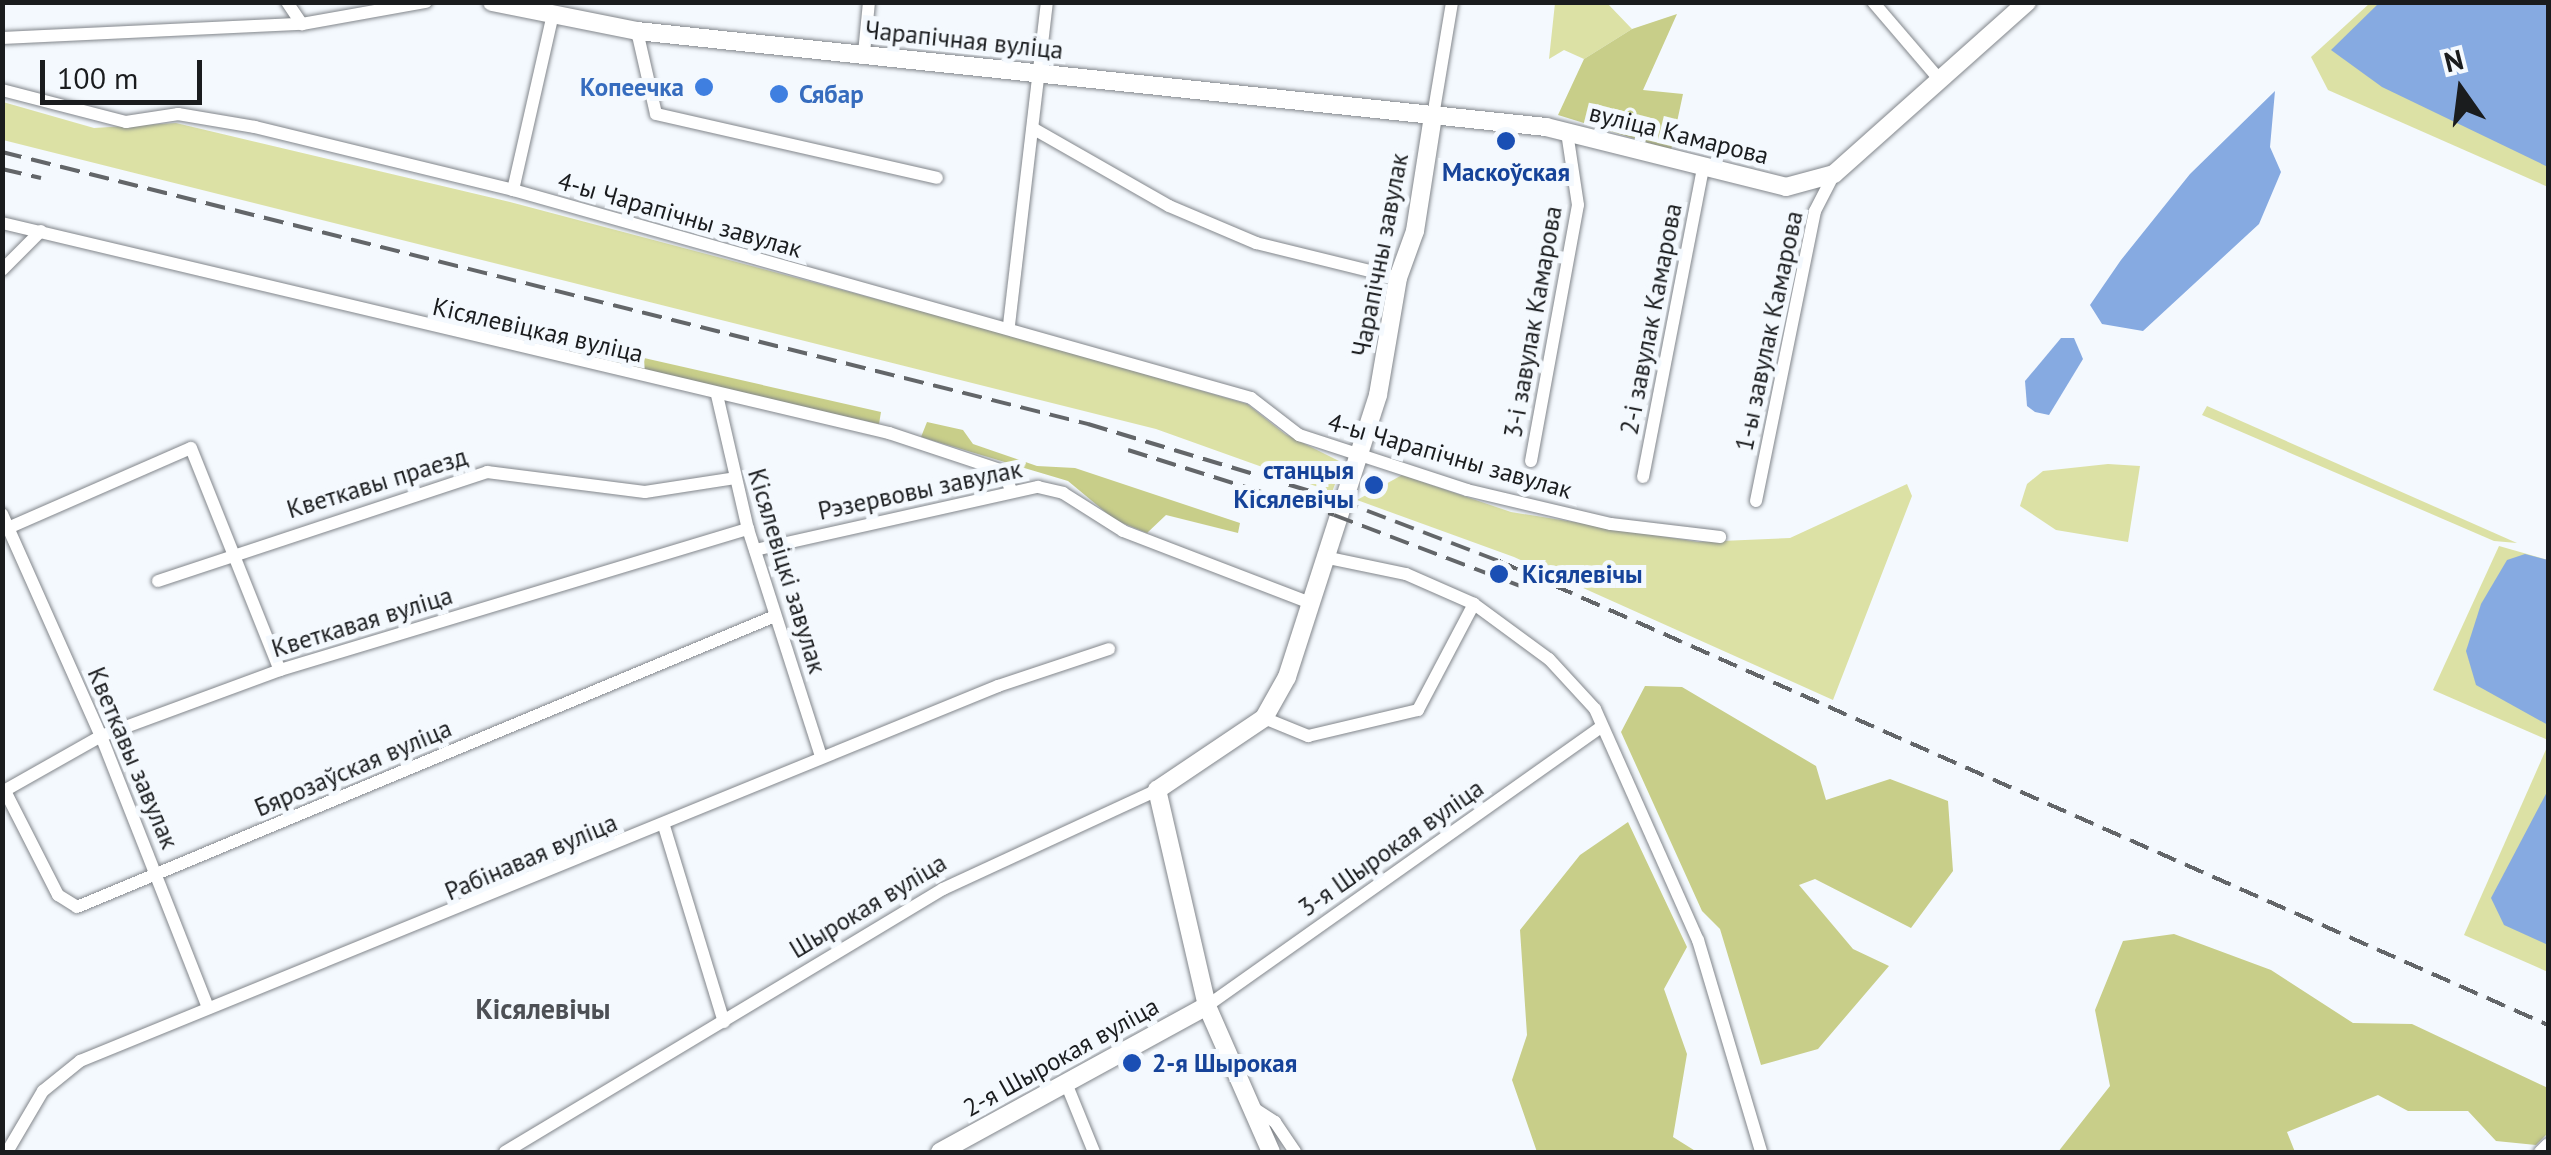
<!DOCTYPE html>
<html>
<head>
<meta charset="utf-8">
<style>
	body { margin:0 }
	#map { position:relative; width:2551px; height:1155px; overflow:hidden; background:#f4f9fe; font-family:"PT Sans",sans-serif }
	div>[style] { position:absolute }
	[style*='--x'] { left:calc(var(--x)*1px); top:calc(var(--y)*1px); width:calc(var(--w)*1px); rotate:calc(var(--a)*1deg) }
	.green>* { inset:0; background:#dce1a5 }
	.forest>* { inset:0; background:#c8ce89 }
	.water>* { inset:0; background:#86aae1 }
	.roads { filter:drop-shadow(0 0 2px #82868b) drop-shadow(0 0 2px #82868b) }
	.street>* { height:12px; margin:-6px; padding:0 6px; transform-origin:6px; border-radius:6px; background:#fff }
	.secondary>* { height:18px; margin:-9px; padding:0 9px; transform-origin:9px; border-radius:9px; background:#fff }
	.rail>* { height:4px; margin-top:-2px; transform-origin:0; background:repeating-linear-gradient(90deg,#636669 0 20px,transparent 0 30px) }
	.dots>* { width:28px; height:28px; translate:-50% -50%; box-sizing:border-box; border:5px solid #f4f9fe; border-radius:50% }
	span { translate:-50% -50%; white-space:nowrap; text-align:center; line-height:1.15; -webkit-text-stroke:10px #f4f9fe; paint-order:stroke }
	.street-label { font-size:25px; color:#1a1c1e }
	.shop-label { font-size:25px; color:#366cbe; font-weight:700 }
	.right { translate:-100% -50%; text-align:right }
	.left { translate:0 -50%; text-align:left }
	.transit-label { font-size:25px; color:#164399; font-weight:700 }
	.neighbourhood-label { font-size:28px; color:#4d5055; font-weight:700 }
	.frame { position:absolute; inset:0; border:5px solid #1a1c1e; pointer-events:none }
	.north { position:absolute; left:2411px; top:40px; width:100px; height:100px; -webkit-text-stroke:8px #f4f9fe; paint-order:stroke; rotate:346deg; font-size:28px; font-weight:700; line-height:40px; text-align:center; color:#1a1c1e }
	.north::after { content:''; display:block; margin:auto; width:35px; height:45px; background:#1a1c1e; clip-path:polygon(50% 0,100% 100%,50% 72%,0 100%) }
	.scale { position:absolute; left:40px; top:60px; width:162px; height:45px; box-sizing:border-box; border:5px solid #1a1c1e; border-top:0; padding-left:12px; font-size:30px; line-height:35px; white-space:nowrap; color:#1a1c1e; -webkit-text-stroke:8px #f4f9fe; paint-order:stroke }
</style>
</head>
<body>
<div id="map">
	<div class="green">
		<div style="clip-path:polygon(1555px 3px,1607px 3px,1632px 29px,1584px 59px,1564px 50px,1549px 59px)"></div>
		<div style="clip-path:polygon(2370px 3px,2548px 3px,2548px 187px,2328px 90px,2311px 57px)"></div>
		<div style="clip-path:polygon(3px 102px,94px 128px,176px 123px,510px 202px,1001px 332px,1247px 404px,1285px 434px,1343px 463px,1332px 492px,1156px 429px,3px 140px)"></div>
		<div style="clip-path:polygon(2207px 406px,2517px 543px,2494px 541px,2202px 415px)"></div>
		<div style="clip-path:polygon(2108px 464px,2140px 466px,2128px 542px,2056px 530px,2020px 506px,2027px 484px,2043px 471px)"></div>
		<div style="clip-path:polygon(1402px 475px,1511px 512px,1698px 542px,1790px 538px,1907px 484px,1912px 496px,1833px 700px,1514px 557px,1357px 500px)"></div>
		<div style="clip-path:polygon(2499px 546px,2548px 560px,2548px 740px,2433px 690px)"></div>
		<div style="clip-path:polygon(2548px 745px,2548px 972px,2464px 935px)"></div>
	</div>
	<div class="forest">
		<div style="clip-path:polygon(1677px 14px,1643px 90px,1683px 94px,1671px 150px,1558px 115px,1584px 59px,1632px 29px)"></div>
		<div style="clip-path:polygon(578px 343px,881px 412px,879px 424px,574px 357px)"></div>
		<div style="clip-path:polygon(927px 422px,963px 430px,973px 444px,1037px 466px,1075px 468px,1240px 523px,1238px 533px,1166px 515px,1147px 533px,1115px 520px,1068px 481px,921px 437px)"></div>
		<div style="clip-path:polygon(1645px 686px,1682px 687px,1816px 766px,1826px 800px,1890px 779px,1948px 801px,1953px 871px,1911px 928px,1815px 879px,1799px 885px,1853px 949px,1889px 966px,1818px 1049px,1761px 1065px,1720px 929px,1702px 911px,1621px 732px)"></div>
		<div style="clip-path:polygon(1628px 822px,1687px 947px,1664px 989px,1687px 1054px,1673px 1137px,1697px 1152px,1537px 1152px,1512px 1080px,1527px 1035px,1520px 930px,1580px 855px)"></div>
		<div style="clip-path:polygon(2174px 934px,2271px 970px,2353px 1023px,2412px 1024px,2548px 1088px,2548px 1133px,2536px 1145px,2496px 1141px,2468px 1111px,2408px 1111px,2378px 1095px,2287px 1132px,2295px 1152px,2058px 1152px,2110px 1086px,2095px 1010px,2123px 941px)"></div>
	</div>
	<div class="water">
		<div style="clip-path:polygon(2379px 3px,2548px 3px,2548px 167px,2382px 87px,2331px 50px)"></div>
		<div style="clip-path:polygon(2275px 91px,2270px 147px,2281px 172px,2259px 224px,2143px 331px,2102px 324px,2090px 305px,2121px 260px,2190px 174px)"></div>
		<div style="clip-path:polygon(2061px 338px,2074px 338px,2083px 359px,2049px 415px,2035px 412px,2027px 406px,2025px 381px)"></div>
		<div style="clip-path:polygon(2525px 554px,2548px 560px,2548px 725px,2476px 685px,2466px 651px,2481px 604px,2507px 560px)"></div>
		<div style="clip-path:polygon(2548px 790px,2548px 945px,2504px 925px,2491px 898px)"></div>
	</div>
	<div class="roads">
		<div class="street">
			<div style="--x:287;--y:2;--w:27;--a:56"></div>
			<div style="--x:1873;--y:2;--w:101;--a:49.4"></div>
			<div style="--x:637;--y:31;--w:85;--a:77.1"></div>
			<div style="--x:656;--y:114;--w:288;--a:12.8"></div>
			<div style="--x:2;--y:38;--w:300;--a:-2.7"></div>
			<div style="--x:302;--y:24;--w:126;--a:-10.1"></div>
			<div style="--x:864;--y:53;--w:51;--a:-84.4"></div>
			<div style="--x:2;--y:90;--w:128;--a:14.5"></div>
			<div style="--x:126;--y:122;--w:53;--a:-8.7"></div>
			<div style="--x:178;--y:114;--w:78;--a:9.6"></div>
			<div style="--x:255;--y:127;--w:266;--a:13.7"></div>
			<div style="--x:513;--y:190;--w:767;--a:15.74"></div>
			<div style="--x:1251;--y:398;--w:61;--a:37.6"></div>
			<div style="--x:1299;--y:435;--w:177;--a:18.1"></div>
			<div style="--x:1467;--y:490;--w:148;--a:13.3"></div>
			<div style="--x:1611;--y:524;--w:110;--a:6.8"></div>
			<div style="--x:1433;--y:116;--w:116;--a:-80.5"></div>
			<div style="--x:1034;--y:129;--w:155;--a:29.7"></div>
			<div style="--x:1169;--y:206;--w:95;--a:23"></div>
			<div style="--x:1256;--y:243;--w:146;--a:13.8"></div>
			<div style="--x:513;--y:190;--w:176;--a:-77.2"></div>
			<div style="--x:2;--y:223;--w:912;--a:13.32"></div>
			<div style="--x:889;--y:433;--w:120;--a:18.4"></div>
			<div style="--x:1003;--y:471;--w:21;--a:67"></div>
			<div style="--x:2;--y:270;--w:55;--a:-45"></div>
			<div style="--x:1009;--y:325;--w:325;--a:-83.3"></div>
			<div style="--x:717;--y:395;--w:138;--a:77"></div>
			<div style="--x:748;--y:529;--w:239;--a:72.2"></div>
			<div style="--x:1531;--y:461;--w:260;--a:-79.6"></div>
			<div style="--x:1578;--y:205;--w:74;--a:-98.6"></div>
			<div style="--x:1643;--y:477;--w:314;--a:-79"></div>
			<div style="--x:1756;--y:501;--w:296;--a:-78.5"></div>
			<div style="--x:1815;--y:211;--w:42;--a:-62.8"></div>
			<div style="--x:2;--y:514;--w:243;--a:66"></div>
			<div style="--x:101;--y:736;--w:292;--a:68.5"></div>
			<div style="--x:10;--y:527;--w:197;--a:-23.6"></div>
			<div style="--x:191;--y:448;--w:239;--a:68.2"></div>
			<div style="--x:755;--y:550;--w:290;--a:-12.6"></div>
			<div style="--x:1038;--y:487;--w:26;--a:13"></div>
			<div style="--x:1063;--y:493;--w:71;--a:32.3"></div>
			<div style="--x:1123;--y:531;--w:201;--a:21"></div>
			<div style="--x:1324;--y:557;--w:84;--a:11.7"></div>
			<div style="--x:1406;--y:574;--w:74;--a:23.8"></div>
			<div style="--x:1474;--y:604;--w:93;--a:36.3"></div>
			<div style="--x:1549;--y:659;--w:68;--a:47.4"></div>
			<div style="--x:1595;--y:709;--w:253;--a:66"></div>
			<div style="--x:1698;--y:940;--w:221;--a:73.4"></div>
			<div style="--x:158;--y:581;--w:347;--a:-18.3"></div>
			<div style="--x:487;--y:472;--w:159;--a:7.2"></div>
			<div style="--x:645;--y:492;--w:91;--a:-8.8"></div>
			<div style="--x:1264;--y:718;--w:48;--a:22.2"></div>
			<div style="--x:1308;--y:736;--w:113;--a:-13.3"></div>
			<div style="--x:1418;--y:710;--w:120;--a:-62.2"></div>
			<div style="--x:5;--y:791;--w:117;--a:63"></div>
			<div style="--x:58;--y:895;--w:22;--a:32"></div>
			<div style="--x:77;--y:907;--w:756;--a:-22.63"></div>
			<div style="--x:2;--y:792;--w:114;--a:-29.5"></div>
			<div style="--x:101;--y:736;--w:191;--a:-20.2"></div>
			<div style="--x:280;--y:670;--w:489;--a:-16.8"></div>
			<div style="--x:664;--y:826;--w:205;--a:73"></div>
			<div style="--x:1207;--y:1006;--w:484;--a:-35.3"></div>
			<div style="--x:1066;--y:1083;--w:74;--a:67.9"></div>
			<div style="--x:1255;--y:1109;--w:24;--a:33"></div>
			<div style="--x:1275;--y:1122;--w:36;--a:56"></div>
			<div style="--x:7;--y:1152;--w:71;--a:-59.5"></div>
			<div style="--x:43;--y:1091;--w:48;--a:-39"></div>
			<div style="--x:80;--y:1061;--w:992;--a:-22.22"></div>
			<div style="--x:998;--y:686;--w:117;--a:-18.4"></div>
			<div style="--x:505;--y:1152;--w:511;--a:-30.98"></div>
			<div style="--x:943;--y:889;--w:236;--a:-24.8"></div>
			<div style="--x:2540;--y:1152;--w:11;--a:-45"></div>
		</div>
		<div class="secondary">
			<div style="--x:492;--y:2;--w:148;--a:11.3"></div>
			<div style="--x:637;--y:31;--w:914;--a:6.03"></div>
			<div style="--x:1546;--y:127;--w:247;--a:14"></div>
			<div style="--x:1786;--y:187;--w:50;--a:-15.2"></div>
			<div style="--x:1834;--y:174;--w:259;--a:-41.7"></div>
			<div style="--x:940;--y:1152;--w:304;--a:-28.7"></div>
			<div style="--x:1271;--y:1152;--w:159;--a:-113.7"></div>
			<div style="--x:1207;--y:1006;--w:222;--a:-103"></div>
			<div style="--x:1157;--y:790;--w:129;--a:-33.9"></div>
			<div style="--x:1264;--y:718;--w:47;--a:-60.7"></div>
			<div style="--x:1287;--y:677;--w:296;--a:-72.1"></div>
			<div style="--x:1378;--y:395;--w:119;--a:-80.3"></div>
			<div style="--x:1398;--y:278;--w:50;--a:-70.1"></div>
			<div style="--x:1415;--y:231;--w:116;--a:-81.1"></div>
		</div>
	</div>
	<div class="rail">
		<div style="--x:2;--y:152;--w:1120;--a:14.06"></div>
		<div style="--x:1088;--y:424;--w:262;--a:16.8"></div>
		<div style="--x:1339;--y:500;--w:171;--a:20.9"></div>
		<div style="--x:1499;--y:561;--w:1147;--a:23.86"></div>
		<div style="--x:2;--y:169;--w:40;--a:13"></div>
		<div style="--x:1128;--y:450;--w:216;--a:17.5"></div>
		<div style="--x:1334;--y:515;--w:199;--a:20.9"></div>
	</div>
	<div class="dots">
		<div style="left:704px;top:87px;background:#3f7fe0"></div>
		<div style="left:779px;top:94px;background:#3f7fe0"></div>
		<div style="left:1506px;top:141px;background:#1a4fb4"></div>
		<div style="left:1374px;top:485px;background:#1a4fb4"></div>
		<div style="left:1499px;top:574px;background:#1a4fb4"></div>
		<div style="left:1132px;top:1063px;background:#1a4fb4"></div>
	</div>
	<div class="street-label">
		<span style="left:964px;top:40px;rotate:6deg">Чарапічная вуліца</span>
		<span style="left:1679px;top:134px;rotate:14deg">вуліца Камарова</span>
		<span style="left:680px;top:215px;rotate:16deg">4-ы Чарапічны завулак</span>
		<span style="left:1380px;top:255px;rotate:-79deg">Чарапічны завулак</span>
		<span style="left:1651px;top:319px;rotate:-79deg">2-і завулак Камарова</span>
		<span style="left:1533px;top:322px;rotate:-80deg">3-і завулак Камарова</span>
		<span style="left:538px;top:330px;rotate:13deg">Кісялевіцкая вуліца</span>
		<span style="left:1769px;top:331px;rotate:-78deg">1-ы завулак Камарова</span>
		<span style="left:1450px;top:456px;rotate:16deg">4-ы Чарапічны завулак</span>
		<span style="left:377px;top:483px;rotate:-17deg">Кветкавы праезд</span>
		<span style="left:920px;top:490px;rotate:-12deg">Рэзервовы завулак</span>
		<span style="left:787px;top:571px;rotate:73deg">Кісялевіцкі завулак</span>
		<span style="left:362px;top:622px;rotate:-17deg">Кветкавая вуліца</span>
		<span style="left:133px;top:758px;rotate:67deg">Кветкавы завулак</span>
		<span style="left:353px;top:768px;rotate:-23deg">Бярозаўская вуліца</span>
		<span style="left:1391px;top:848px;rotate:-35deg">3-я Шырокая вуліца</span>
		<span style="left:531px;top:857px;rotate:-23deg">Рабінавая вуліца</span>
		<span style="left:868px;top:906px;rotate:-31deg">Шырокая вуліца</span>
		<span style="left:1061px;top:1057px;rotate:-29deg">2-я Шырокая вуліца</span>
	</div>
	<div class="shop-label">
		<span class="right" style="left:684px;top:87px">Копеечка</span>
		<span class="left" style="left:799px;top:94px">Сябар</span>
	</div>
	<div class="transit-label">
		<span style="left:1506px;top:172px">Маскоўская</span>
		<span class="right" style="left:1354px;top:485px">станцыя<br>Кісялевічы</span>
		<span class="left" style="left:1522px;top:574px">Кісялевічы</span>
		<span class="left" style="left:1152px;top:1063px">2-я Шырокая</span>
	</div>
	<div class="neighbourhood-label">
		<span style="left:543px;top:1009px">Кісялевічы</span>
	</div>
	<div class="frame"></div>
	<div class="north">N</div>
	<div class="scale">100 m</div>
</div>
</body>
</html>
